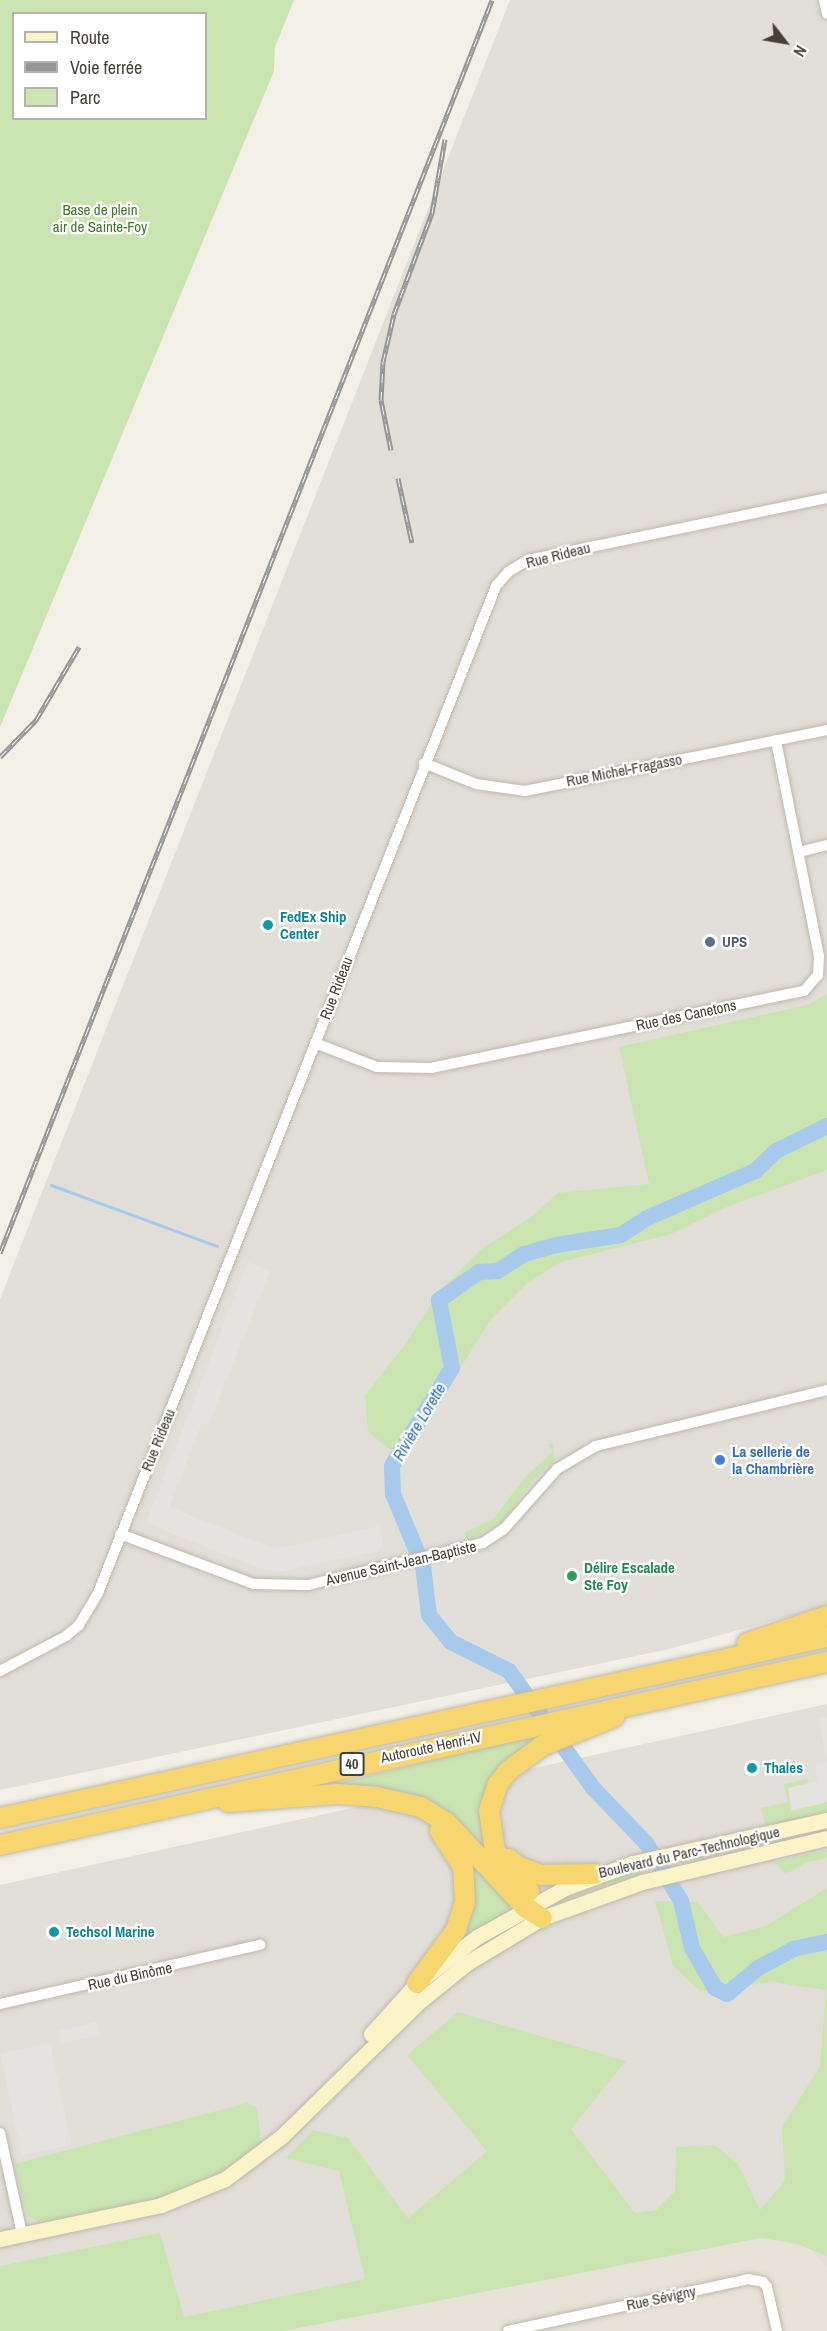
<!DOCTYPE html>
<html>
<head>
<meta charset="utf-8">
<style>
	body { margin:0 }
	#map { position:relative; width:827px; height:2331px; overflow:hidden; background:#f3f0e8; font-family:"Archivo Narrow",sans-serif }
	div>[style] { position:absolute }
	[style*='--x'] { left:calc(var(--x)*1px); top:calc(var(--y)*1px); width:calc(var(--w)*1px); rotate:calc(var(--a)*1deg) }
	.residential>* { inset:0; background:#e7e3d6 }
	.industrial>* { inset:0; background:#e2dfd9 }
	.green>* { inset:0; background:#cae5b2 }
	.parking>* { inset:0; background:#e4e3df; transform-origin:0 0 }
	.stream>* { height:3px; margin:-1.5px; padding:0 1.5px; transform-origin:1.5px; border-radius:1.5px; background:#a7caed }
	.river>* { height:16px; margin:-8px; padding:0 8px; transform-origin:8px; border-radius:8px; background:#a7caed }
	.roads { filter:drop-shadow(0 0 2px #beb9ab) drop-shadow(0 0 2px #beb9ab) }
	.street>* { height:10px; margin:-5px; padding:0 5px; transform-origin:5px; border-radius:5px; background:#fff }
	.secondary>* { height:15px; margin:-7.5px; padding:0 7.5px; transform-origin:7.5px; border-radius:7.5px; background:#fcf4c9 }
	.highway>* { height:20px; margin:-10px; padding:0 10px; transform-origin:10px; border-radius:10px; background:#f7d66f }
	.rail>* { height:5px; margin-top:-2.5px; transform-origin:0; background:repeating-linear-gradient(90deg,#fff 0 9px,#969696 0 18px); box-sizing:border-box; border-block:2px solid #969696 }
	.dots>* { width:16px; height:16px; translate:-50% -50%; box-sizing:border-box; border:3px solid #fff; border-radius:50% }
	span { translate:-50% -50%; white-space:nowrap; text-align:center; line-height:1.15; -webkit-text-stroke:4.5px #fff; paint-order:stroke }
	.shield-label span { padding:2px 4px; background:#fff; border:2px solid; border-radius:4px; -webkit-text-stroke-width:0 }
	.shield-label { font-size:14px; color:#464137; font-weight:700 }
	.park-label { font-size:15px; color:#41752d }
	.street-label { font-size:15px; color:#464137 }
	.culture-label { font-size:15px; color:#0d838f; font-weight:700 }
	.left { translate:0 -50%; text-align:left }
	.service-label { font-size:15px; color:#4e5e75; font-weight:700 }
	.shop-label { font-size:15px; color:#366cbe; font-weight:700 }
	.leisure-label { font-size:15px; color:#27864d; font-weight:700 }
	.water-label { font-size:16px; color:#356fad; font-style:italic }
	.legend { position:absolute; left:12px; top:12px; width:195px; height:108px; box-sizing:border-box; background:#fff; border:2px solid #b5b3af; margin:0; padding:8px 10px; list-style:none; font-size:18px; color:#464137 }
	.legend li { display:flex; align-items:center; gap:12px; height:30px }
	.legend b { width:30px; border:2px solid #b5b3af }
	.north { position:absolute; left:755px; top:12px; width:60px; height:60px; -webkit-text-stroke:4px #fff; paint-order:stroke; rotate:121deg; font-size:16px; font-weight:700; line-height:24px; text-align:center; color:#464137 }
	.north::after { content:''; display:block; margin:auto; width:21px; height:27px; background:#464137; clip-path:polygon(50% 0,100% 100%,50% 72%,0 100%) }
</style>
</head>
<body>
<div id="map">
	<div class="residential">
		<div style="clip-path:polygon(761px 2238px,808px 2248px,827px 2268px,827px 2331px,283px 2331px)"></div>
	</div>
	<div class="industrial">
		<div style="clip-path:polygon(510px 0,827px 0,827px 1606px,669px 1649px,0 1790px,0 1299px)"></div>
		<div style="clip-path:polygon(827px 1704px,827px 2268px,808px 2248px,761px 2238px,283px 2331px,0 2331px,0 1885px)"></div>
	</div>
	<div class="green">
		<div style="clip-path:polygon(evenodd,0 0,294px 0,275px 47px,274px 71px,0 727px,0 0,14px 14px,206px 14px,206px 118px,14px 118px,14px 14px)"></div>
		<div style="clip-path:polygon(827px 994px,827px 1170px,729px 1206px,671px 1234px,561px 1262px,528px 1283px,489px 1322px,409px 1451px,389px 1449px,368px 1432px,365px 1395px,406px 1343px,439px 1292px,480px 1250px,531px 1217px,558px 1193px,649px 1184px,619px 1047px,807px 1005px)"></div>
		<div style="clip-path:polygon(553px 1442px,555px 1460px,534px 1479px,501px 1523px,468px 1541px,464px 1533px,494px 1518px,524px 1478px,553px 1451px,548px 1446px)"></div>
		<div style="clip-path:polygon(535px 1736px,538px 1741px,512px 1755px,497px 1772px,490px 1859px,425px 1802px,382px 1788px,324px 1786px)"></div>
		<div style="clip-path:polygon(807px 1779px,808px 1783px,788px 1788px,791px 1811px,827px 1802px,827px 1812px,766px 1829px,761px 1808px,788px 1802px,784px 1784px)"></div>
		<div style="clip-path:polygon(827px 1850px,827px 1858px,805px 1863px,792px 1871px,785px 1873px,774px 1862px)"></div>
		<div style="clip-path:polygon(469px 1854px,513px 1908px,460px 1943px)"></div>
		<div style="clip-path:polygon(639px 1869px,641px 1876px,550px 1904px,577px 1886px)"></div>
		<div style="clip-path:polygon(827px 1888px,827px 2256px,795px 2243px,761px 2238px,283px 2331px,0 2331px,0 2266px,160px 2233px,184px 2317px,365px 2279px,339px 2171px,286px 2158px,313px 2130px,348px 2138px,408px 2218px,487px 2151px,407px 2055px,458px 2012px,626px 2061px,571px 2129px,635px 2213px,656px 2210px,675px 2191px,676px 2147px,715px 2145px,738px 2164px,760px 2210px,785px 2180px,782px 2126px,820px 2067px,826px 1990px,771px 1982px,701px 1992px,673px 1966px,655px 1901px,698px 1902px,723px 1937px,766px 1926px)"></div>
		<div style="clip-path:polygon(247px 2103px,257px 2108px,261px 2143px,227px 2170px,164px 2196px,49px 2226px,27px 2216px,14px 2164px)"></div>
	</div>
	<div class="parking">
		<div style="clip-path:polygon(248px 1262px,270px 1271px,209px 1425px,202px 1423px,169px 1507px,275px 1549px,379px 1526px,383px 1542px,379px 1551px,278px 1572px,265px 1570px,146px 1523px)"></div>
		<div style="clip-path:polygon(827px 1717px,827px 1760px,818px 1719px)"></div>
		<div style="clip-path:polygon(827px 1762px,827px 1802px,792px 1810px,788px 1788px,818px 1782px,815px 1765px)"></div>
		<div style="left:97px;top:2022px;width:13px;height:40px;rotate:77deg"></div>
		<div style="left:50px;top:2043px;width:104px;height:51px;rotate:78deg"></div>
	</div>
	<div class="stream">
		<div style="--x:51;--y:1185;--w:177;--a:20.2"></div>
	</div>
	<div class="river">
		<div style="--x:827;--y:1126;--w:57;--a:153.9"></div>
		<div style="--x:776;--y:1151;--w:29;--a:136"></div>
		<div style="--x:755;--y:1171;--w:118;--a:156.5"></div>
		<div style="--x:647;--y:1218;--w:31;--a:147"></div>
		<div style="--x:621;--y:1235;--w:66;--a:171.3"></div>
		<div style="--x:556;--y:1245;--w:33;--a:164"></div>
		<div style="--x:524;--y:1254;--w:31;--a:147"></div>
		<div style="--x:498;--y:1271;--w:19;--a:177"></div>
		<div style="--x:479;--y:1272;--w:49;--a:145"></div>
		<div style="--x:439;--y:1300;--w:69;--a:79.2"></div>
		<div style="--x:452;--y:1368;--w:115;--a:121.5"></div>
		<div style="--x:392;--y:1466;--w:28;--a:88"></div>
		<div style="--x:393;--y:1494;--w:78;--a:67.4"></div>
		<div style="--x:423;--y:1566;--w:49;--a:83"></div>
		<div style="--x:429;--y:1615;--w:35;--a:51"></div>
		<div style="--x:451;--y:1642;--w:65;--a:26.6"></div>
		<div style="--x:509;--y:1671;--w:144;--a:54.3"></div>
		<div style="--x:593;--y:1788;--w:76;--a:46.1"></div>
		<div style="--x:646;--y:1843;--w:68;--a:58.9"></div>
		<div style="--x:681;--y:1901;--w:48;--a:76.8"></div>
		<div style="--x:692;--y:1948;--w:46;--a:60.1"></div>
		<div style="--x:715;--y:1988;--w:13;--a:27"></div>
		<div style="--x:727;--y:1994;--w:40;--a:-40"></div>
		<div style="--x:758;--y:1968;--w:40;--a:-28"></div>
		<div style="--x:793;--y:1949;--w:35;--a:-12"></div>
	</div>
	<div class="roads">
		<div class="street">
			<div style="--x:824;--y:0;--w:14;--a:78"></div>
			<div style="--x:424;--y:763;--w:56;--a:22"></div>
			<div style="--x:476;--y:784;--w:49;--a:8.1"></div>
			<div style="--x:525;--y:791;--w:308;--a:-11.4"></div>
			<div style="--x:799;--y:852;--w:29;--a:-14"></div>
			<div style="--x:315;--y:1043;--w:66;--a:21.2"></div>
			<div style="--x:377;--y:1067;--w:54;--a:1.1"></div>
			<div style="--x:431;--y:1068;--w:381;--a:-11.7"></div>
			<div style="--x:804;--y:991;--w:21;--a:-49"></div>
			<div style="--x:818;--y:975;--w:19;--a:-87"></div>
			<div style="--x:819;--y:956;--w:220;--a:-101.3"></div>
			<div style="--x:120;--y:1534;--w:143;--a:20.5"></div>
			<div style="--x:254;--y:1584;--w:54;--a:1.1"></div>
			<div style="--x:308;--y:1585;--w:180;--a:-13.5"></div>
			<div style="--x:483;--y:1543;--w:25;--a:-34"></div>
			<div style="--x:504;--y:1529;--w:80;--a:-48.5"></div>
			<div style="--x:557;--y:1469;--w:45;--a:-30.5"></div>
			<div style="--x:596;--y:1446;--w:238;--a:-13.6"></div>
			<div style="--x:0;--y:1671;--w:75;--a:-27.9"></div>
			<div style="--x:66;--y:1636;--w:17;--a:-40"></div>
			<div style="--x:79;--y:1625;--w:37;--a:-59"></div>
			<div style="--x:98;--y:1593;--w:1083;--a:-68.43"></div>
			<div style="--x:496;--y:586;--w:18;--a:-49"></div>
			<div style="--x:508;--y:572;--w:23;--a:-31"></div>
			<div style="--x:528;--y:560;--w:305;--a:-11.7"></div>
			<div style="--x:0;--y:2004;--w:267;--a:-12.8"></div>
			<div style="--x:0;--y:2133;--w:103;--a:77.7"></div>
			<div style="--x:508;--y:2331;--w:246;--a:-12.2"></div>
			<div style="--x:748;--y:2279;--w:15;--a:11"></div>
			<div style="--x:763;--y:2282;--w:6;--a:51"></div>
			<div style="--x:767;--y:2287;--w:45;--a:77.2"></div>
		</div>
		<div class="secondary">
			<div style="--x:371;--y:2034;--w:69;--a:-48"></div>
			<div style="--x:417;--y:1983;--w:76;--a:-37.5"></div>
			<div style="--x:477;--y:1937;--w:101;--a:-29.1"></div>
			<div style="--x:565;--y:1888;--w:72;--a:-20.2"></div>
			<div style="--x:633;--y:1863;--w:199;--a:-12.5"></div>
			<div style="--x:0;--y:2239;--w:165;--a:-11.9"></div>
			<div style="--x:161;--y:2205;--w:69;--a:-22.1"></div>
			<div style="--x:225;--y:2179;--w:71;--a:-37"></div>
			<div style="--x:282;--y:2136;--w:192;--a:-44.4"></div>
			<div style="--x:419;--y:2002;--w:62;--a:-39.1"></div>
			<div style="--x:467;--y:1963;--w:87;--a:-31"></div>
			<div style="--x:542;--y:1918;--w:106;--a:-19.8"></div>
			<div style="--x:642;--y:1882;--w:190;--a:-13.4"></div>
		</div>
		<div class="highway">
			<div style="--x:747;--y:1643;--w:84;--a:-18.6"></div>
			<div style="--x:228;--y:1802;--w:110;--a:-4.2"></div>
			<div style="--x:338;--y:1794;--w:39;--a:4"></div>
			<div style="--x:377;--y:1797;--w:45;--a:12.8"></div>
			<div style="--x:421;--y:1807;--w:31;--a:32"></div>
			<div style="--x:447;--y:1823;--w:115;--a:47.1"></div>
			<div style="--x:525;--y:1907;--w:20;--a:33"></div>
			<div style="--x:0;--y:1818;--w:847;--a:-12.35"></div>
			<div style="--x:0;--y:1845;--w:847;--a:-12.48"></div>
			<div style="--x:509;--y:1859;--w:13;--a:39"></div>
			<div style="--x:519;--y:1867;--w:23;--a:20"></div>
			<div style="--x:541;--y:1875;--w:53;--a:-1.1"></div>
			<div style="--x:529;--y:1891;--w:52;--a:-130.4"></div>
			<div style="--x:495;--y:1851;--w:40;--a:-98.5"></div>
			<div style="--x:489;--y:1811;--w:28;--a:-72"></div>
			<div style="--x:498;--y:1784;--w:16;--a:-52"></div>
			<div style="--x:508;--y:1771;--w:42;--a:-36.3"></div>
			<div style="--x:542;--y:1746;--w:78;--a:-21.9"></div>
			<div style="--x:417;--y:1983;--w:66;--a:-53.7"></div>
			<div style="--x:456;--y:1930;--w:29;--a:-72"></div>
			<div style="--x:465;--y:1902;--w:35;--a:-93"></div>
			<div style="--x:463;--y:1867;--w:43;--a:-122.6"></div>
		</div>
	</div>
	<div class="rail">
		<div style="--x:391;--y:450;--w:51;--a:-101.3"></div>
		<div style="--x:381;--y:400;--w:38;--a:-87"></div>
		<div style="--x:383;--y:362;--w:49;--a:-77.1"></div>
		<div style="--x:394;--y:314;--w:108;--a:-69.4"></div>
		<div style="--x:432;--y:213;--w:75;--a:-80"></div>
		<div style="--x:398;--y:478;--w:66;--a:77.8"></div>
		<div style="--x:0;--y:757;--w:52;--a:-45.8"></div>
		<div style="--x:36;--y:720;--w:85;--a:-59.5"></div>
		<div style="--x:0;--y:1253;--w:1346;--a:-68.56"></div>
	</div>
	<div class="dots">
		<div style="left:268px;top:925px;background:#0f9aa8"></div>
		<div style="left:710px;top:942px;background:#5c6f8a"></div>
		<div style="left:720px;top:1460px;background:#3f7fe0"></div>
		<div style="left:572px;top:1576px;background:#2e9e5b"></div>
		<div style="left:752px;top:1768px;background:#0f9aa8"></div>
		<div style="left:54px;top:1932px;background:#0f9aa8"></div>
	</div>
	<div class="shield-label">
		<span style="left:352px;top:1764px">40</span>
	</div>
	<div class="park-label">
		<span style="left:100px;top:218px">Base de plein<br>air de Sainte-Foy</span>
	</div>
	<div class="street-label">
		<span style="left:558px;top:555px;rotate:-14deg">Rue Rideau</span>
		<span style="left:624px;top:770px;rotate:-11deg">Rue Michel-Fragasso</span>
		<span style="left:336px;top:988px;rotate:-69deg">Rue Rideau</span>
		<span style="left:686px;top:1015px;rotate:-12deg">Rue des Canetons</span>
		<span style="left:158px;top:1440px;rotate:-68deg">Rue Rideau</span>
		<span style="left:401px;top:1563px;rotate:-13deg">Avenue Saint-Jean-Baptiste</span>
		<span style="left:431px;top:1747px;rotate:-12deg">Autoroute Henri-IV</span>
		<span style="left:689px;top:1852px;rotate:-13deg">Boulevard du Parc-Technologique</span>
		<span style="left:130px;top:1976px;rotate:-12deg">Rue du Binôme</span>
		<span style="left:661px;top:2298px;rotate:-12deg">Rue Sévigny</span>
	</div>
	<div class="culture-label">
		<span class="left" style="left:280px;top:925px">FedEx Ship<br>Center</span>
		<span class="left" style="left:764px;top:1768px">Thales</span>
		<span class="left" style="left:66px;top:1932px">Techsol Marine</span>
	</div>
	<div class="service-label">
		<span class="left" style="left:722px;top:942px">UPS</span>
	</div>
	<div class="shop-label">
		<span class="left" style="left:732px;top:1460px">La sellerie de<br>la Chambrière</span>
	</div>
	<div class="leisure-label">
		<span class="left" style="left:584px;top:1576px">Délire Escalade<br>Ste Foy</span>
	</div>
	<div class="water-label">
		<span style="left:419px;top:1422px;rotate:-59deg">Rivière Lorette</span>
	</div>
	<ul class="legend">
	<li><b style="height:8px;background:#fcf4c9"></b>Route</li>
	<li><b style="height:8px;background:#969696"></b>Voie ferrée</li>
	<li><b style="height:16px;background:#cae5b2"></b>Parc</li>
	</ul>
	<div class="north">N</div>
</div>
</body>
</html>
